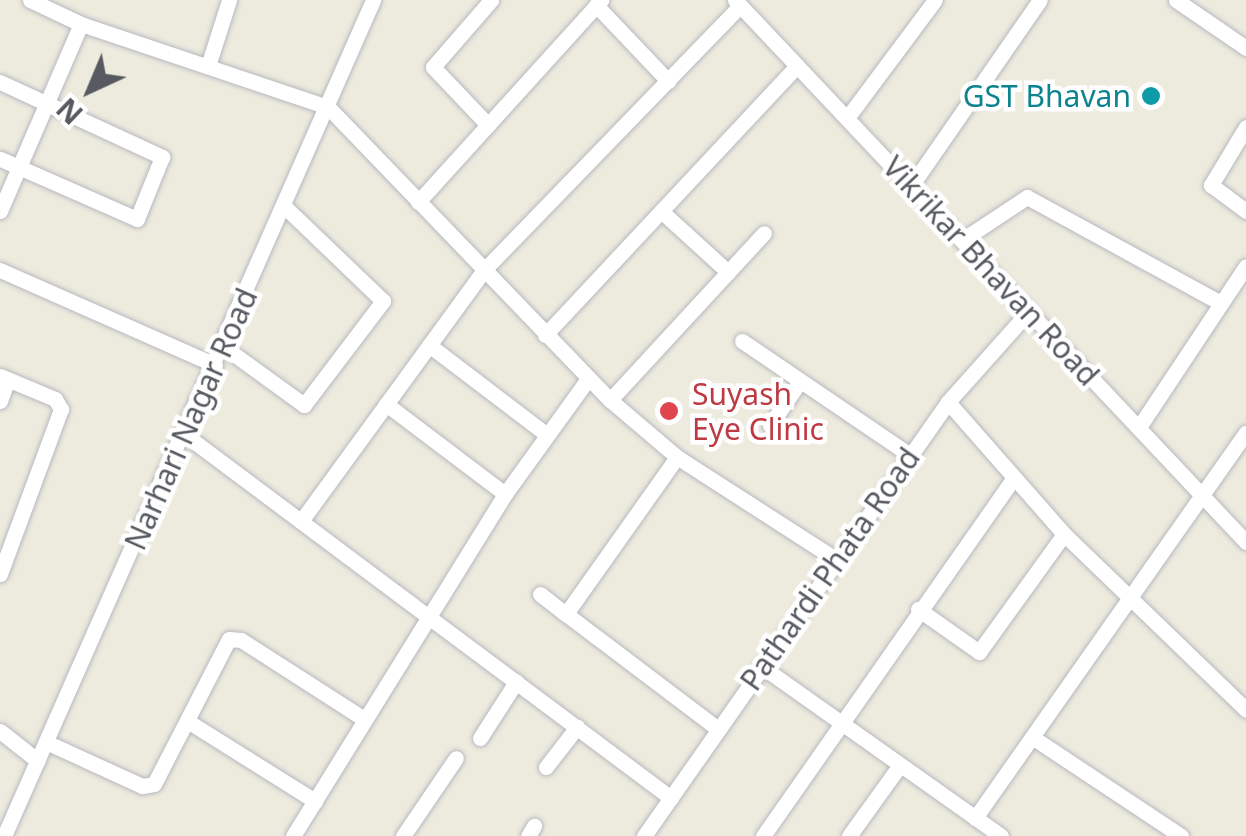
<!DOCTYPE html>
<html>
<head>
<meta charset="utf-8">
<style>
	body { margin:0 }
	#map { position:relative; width:1246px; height:836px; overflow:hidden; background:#edeade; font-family:"Noto Sans",sans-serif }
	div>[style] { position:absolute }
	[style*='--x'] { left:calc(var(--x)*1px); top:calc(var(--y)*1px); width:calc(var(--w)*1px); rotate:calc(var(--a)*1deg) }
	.roads { filter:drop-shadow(0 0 2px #b6b9bf) drop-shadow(0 0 2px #b6b9bf) }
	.minor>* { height:15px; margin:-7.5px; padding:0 7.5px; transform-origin:7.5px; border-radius:7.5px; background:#fff }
	.dots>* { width:28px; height:28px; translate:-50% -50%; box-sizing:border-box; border:5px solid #fff; border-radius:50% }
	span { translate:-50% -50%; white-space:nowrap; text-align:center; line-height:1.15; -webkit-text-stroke:9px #fff; paint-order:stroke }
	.culture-label { font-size:30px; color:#0d838f }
	.right { translate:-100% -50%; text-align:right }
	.street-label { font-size:30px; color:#575b61 }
	.health-label { font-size:30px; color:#be3a42 }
	.left { translate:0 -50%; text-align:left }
	.north { position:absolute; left:40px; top:40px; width:100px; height:100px; -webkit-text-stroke:8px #fff; paint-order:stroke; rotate:224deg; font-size:28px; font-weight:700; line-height:40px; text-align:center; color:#575b61 }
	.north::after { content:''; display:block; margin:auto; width:35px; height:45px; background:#575b61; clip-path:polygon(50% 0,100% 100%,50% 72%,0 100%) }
</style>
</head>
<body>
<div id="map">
	<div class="roads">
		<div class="minor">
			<div style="--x:30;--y:0;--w:56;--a:25.2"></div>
			<div style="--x:81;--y:24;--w:261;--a:18.6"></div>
			<div style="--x:328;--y:107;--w:407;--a:46.1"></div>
			<div style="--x:610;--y:400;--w:88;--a:40.4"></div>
			<div style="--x:677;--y:457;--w:188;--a:32.8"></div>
			<div style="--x:735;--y:0;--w:745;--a:46.69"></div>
			<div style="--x:1176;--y:0;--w:85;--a:34.4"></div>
			<div style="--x:596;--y:5;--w:105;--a:46.5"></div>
			<div style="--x:208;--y:66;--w:69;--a:-72.3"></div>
			<div style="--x:0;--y:82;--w:179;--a:24.8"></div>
			<div style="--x:162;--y:157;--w:67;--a:112"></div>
			<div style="--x:137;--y:219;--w:150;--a:-156.3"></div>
			<div style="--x:847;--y:118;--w:147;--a:-53.3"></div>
			<div style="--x:488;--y:125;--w:80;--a:-133.5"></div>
			<div style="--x:433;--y:67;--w:89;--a:-49.1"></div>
			<div style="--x:1246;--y:127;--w:68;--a:121.1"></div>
			<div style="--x:1211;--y:185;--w:44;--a:36.6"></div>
			<div style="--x:911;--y:186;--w:226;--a:-55.3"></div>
			<div style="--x:418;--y:202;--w:273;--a:-47.8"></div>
			<div style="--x:0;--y:211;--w:204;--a:-66.6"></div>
			<div style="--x:661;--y:211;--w:91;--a:42.3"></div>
			<div style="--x:962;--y:240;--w:78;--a:-33.5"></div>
			<div style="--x:1027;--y:197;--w:221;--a:28.7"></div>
			<div style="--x:0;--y:270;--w:235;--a:23.8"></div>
			<div style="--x:545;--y:335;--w:369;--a:-46.9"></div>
			<div style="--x:742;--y:341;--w:203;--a:34.2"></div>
			<div style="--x:429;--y:345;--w:147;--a:37.3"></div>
			<div style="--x:224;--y:347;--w:99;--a:35.9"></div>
			<div style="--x:304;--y:405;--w:131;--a:-52.8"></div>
			<div style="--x:383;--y:301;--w:136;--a:-136.2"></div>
			<div style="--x:0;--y:376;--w:60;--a:22.7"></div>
			<div style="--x:55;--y:399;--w:12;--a:59"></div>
			<div style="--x:61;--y:409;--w:176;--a:110.3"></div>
			<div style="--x:610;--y:400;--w:227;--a:-47.3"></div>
			<div style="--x:0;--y:401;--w:23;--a:-70"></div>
			<div style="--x:948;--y:402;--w:176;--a:48.7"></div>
			<div style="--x:1064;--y:534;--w:253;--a:44"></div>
			<div style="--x:386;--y:404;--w:149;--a:37.1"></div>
			<div style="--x:770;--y:425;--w:53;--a:-55.7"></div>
			<div style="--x:1139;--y:427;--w:193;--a:-56.4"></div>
			<div style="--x:184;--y:434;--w:608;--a:36.78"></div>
			<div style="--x:677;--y:457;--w:192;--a:125.3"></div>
			<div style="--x:566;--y:614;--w:191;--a:37.1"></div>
			<div style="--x:301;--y:521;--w:309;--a:-53.9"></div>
			<div style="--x:483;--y:271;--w:369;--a:-45.9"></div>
			<div style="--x:540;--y:594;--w:33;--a:38"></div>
			<div style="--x:918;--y:609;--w:75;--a:35.2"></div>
			<div style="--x:979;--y:652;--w:145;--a:-54.2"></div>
			<div style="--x:761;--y:666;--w:294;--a:35.3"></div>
			<div style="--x:189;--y:722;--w:149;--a:32.1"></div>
			<div style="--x:0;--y:731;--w:48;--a:38.3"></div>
			<div style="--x:1032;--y:737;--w:179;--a:33.6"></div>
			<div style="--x:480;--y:738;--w:67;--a:-57.3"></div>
			<div style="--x:46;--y:742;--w:106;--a:24.6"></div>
			<div style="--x:142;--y:786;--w:12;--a:-9"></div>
			<div style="--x:154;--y:784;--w:163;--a:-62.7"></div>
			<div style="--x:229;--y:639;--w:12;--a:5"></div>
			<div style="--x:241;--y:640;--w:146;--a:32.7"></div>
			<div style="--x:546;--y:767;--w:51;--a:-52.2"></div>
			<div style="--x:975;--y:818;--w:471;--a:-54.9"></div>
			<div style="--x:4;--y:836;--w:914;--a:-66.18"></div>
			<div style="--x:293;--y:836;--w:402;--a:-58.2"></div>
			<div style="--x:505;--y:494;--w:142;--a:-54.2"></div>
			<div style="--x:403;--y:836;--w:94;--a:-55.8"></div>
			<div style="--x:528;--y:836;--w:12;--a:-59"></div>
			<div style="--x:644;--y:836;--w:530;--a:-54.99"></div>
			<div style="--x:948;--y:402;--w:122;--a:-48.3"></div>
			<div style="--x:763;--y:836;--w:437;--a:-55"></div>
			<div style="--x:849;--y:836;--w:87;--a:-54.3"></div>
		</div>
	</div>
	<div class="dots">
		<div style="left:1151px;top:96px;background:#0f9aa8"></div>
		<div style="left:669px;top:411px;background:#e0444e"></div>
	</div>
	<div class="culture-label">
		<span class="right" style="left:1131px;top:96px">GST Bhavan</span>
	</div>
	<div class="street-label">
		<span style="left:991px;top:271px;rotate:47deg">Vikrikar Bhavan Road</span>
		<span style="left:191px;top:419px;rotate:-66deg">Narhari Nagar Road</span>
		<span style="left:830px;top:569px;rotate:-55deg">Pathardi Phata Road</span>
	</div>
	<div class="health-label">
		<span class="left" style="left:692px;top:411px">Suyash<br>Eye Clinic</span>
	</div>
	<div class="north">N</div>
</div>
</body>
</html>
